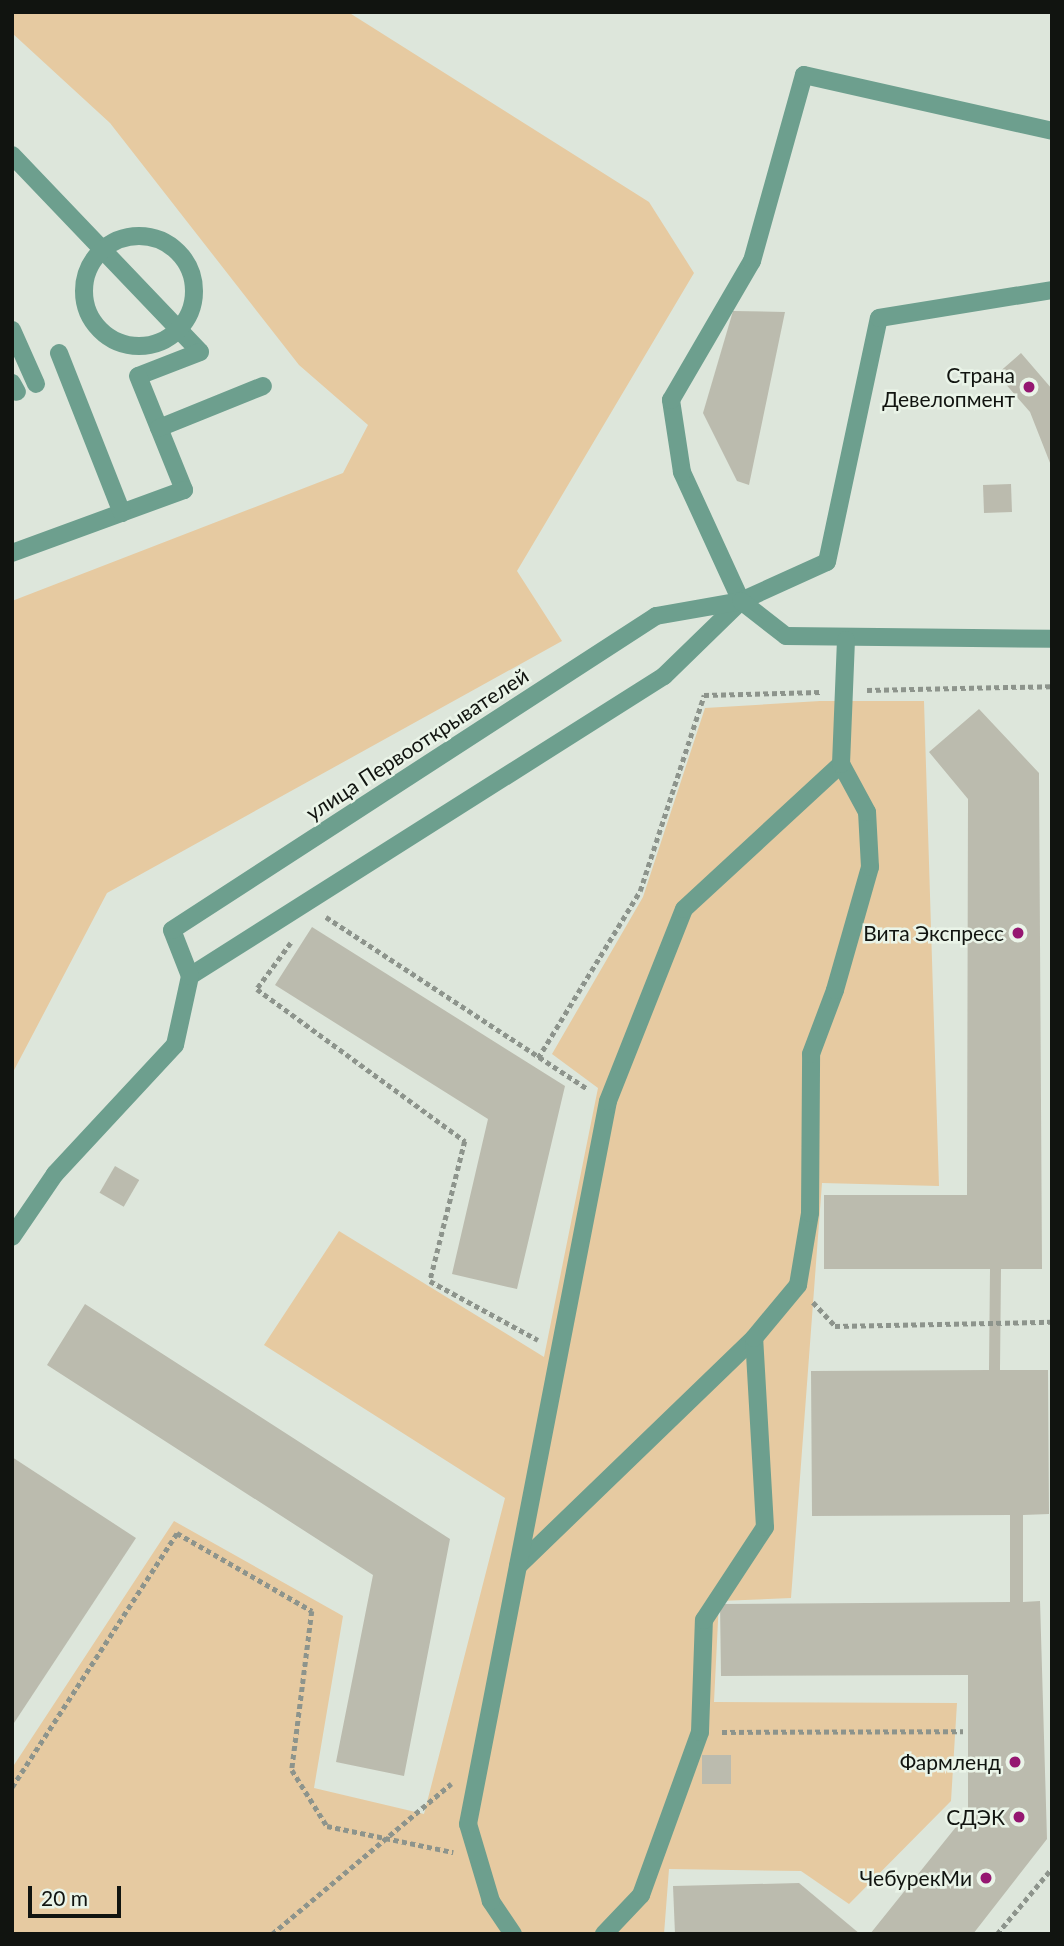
<!DOCTYPE html>
<html>
<head>
<meta charset="utf-8">
<style>
	body { margin:0 }
	#map { position:relative; width:1064px; height:1946px; overflow:hidden; background:#dde6db; font-family:Lato,sans-serif }
	div>[style] { position:absolute }
	[style*='--x'] { left:calc(var(--x)*1px); top:calc(var(--y)*1px); width:calc(var(--w)*1px); rotate:calc(var(--a)*1deg) }
	.green>* { inset:0; background:#e6caa1 }
	.building>* { inset:0; background:#bbbbae; transform-origin:0 0 }
	.path>* { height:4.5px; margin-top:-2.25px; transform-origin:0; background:repeating-linear-gradient(90deg,#8d948c 0 5px,transparent 0 8.5px) }
	.lane>* { height:18px; margin:-9px; padding:0 9px; transform-origin:9px; border-radius:9px; background:#6d9f8e }
	.lane>.ring { margin:-9px; padding:0; box-sizing:content-box; background:none; border:18px solid #6d9f8e; border-radius:50% }
	.street>* { height:18px; margin:-9px; padding:0 9px; transform-origin:9px; border-radius:9px; background:#6d9f8e }
	.dots>* { width:19px; height:19px; translate:-50% -50%; box-sizing:border-box; border:4px solid #eaf4e8; border-radius:50% }
	span { translate:-50% -50%; white-space:nowrap; text-align:center; line-height:1.15; -webkit-text-stroke:5px #eaf4e8; paint-order:stroke }
	.poi-label { font-size:21px; color:#111410 }
	.right { translate:-100% -50%; text-align:right }
	.street-label { font-size:21px; color:#111410 }
	.frame { position:absolute; inset:0; border:14px solid #111410; pointer-events:none }
	.scale { position:absolute; left:28px; top:1886px; width:93px; height:32px; box-sizing:border-box; border:4px solid #111410; border-top:0; padding-left:9px; font-size:21px; line-height:24px; white-space:nowrap; color:#111410; -webkit-text-stroke:5px #eaf4e8; paint-order:stroke }
</style>
</head>
<body>
<div id="map">
	<div class="green">
		<div style="clip-path:polygon(12px 12px,348px 12px,649px 202px,694px 273px,517px 571px,562px 641px,107px 893px,12px 1074px,12px 601px,343px 473px,368px 425px,299px 365px,110px 123px,12px 33px)"></div>
		<div style="clip-path:polygon(820px 701px,924px 701px,939px 1186px,822px 1183px,791px 1598px,719px 1601px,714px 1702px,957px 1703px,951px 1801px,849px 1904px,801px 1871px,669px 1869px,664px 1934px,12px 1934px,12px 1768px,174px 1521px,343px 1616px,314px 1788px,424px 1814px,505px 1498px,264px 1345px,339px 1231px,544px 1357px,598px 1088px,552px 1054px,643px 897px,705px 708px)"></div>
	</div>
	<div class="building">
		<div style="clip-path:polygon(733px 311px,785px 312px,749px 485px,737px 481px,703px 413px)"></div>
		<div style="clip-path:polygon(1021px 353px,1052px 389px,1052px 468px,1030px 412px,997px 374px)"></div>
		<div style="left:1011px;top:484px;width:28px;height:28px;rotate:88deg"></div>
		<div style="clip-path:polygon(979px 709px,1039px 773px,1042px 1269px,1001px 1269px,1000px 1370px,1048px 1370px,1049px 1514px,1023px 1515px,1023px 1602px,1040px 1601px,1047px 1839px,973px 1934px,870px 1934px,968px 1812px,968px 1675px,721px 1676px,720px 1604px,1010px 1602px,1010px 1515px,812px 1516px,811px 1371px,989px 1370px,990px 1269px,824px 1269px,824px 1195px,967px 1195px,968px 799px,929px 752px)"></div>
		<div style="clip-path:polygon(312px 927px,565px 1086px,517px 1289px,452px 1274px,488px 1119px,275px 985px)"></div>
		<div style="left:115px;top:1166px;width:28px;height:31px;rotate:30deg"></div>
		<div style="clip-path:polygon(85px 1304px,450px 1539px,404px 1776px,336px 1762px,373px 1575px,47px 1365px)"></div>
		<div style="clip-path:polygon(12px 1457px,136px 1538px,12px 1726px)"></div>
		<div style="left:702px;top:1755px;width:29px;height:29px"></div>
		<div style="clip-path:polygon(799px 1883px,860px 1934px,675px 1934px,673px 1886px)"></div>
	</div>
	<div class="path">
		<div style="--x:867;--y:690;--w:185;--a:-1.2"></div>
		<div style="--x:326;--y:917;--w:313;--a:33.3"></div>
		<div style="--x:291;--y:943;--w:57;--a:126.5"></div>
		<div style="--x:257;--y:989;--w:258;--a:36.2"></div>
		<div style="--x:465;--y:1141;--w:144;--a:104"></div>
		<div style="--x:430;--y:1281;--w:123;--a:28.6"></div>
		<div style="--x:538;--y:1058;--w:196;--a:-58.6"></div>
		<div style="--x:640;--y:891;--w:206;--a:-71.9"></div>
		<div style="--x:704;--y:695;--w:116;--a:-1.5"></div>
		<div style="--x:813;--y:1302;--w:33;--a:47"></div>
		<div style="--x:835;--y:1326;--w:217;--a:-1.1"></div>
		<div style="--x:722;--y:1732;--w:241;--a:-0.2"></div>
		<div style="--x:12;--y:1787;--w:303;--a:-57"></div>
		<div style="--x:177;--y:1533;--w:156;--a:30"></div>
		<div style="--x:312;--y:1611;--w:160;--a:97.2"></div>
		<div style="--x:292;--y:1770;--w:66;--a:58"></div>
		<div style="--x:327;--y:1826;--w:129;--a:11.7"></div>
		<div style="--x:272;--y:1934;--w:234;--a:-40"></div>
		<div style="--x:997;--y:1934;--w:86;--a:-50.2"></div>
	</div>
	<div class="lane">
		<div style="--x:12;--y:155;--w:272;--a:46.3"></div>
		<div style="--x:200;--y:352;--w:66;--a:158.8"></div>
		<div style="--x:138;--y:376;--w:123;--a:68"></div>
		<div style="--x:184;--y:490;--w:183;--a:159.9"></div>
		<div class="ring" style="left:84px;top:236px;width:92px;height:92px"></div>
		<div style="--x:12;--y:330;--w:59;--a:66"></div>
		<div style="--x:59;--y:353;--w:172;--a:68.5"></div>
		<div style="--x:12;--y:383;--w:10;--a:61"></div>
		<div style="--x:159;--y:428;--w:112;--a:-22"></div>
		<div style="--x:741;--y:601;--w:142;--a:-114.6"></div>
		<div style="--x:682;--y:472;--w:73;--a:-98.7"></div>
		<div style="--x:671;--y:400;--w:161;--a:-59.8"></div>
		<div style="--x:752;--y:261;--w:193;--a:-74.4"></div>
		<div style="--x:804;--y:75;--w:254;--a:12.7"></div>
		<div style="--x:190;--y:976;--w:561;--a:-32.33"></div>
		<div style="--x:664;--y:676;--w:107;--a:-44.2"></div>
		<div style="--x:741;--y:601;--w:94;--a:-24.4"></div>
		<div style="--x:827;--y:562;--w:249;--a:-78"></div>
		<div style="--x:879;--y:318;--w:175;--a:-9.2"></div>
	</div>
	<div class="street">
		<div style="--x:12;--y:1237;--w:76;--a:-55.7"></div>
		<div style="--x:55;--y:1174;--w:176;--a:-47.1"></div>
		<div style="--x:175;--y:1045;--w:71;--a:-77.7"></div>
		<div style="--x:190;--y:976;--w:49;--a:-111.4"></div>
		<div style="--x:172;--y:930;--w:577;--a:-32.97"></div>
		<div style="--x:656;--y:616;--w:86;--a:-10"></div>
		<div style="--x:741;--y:601;--w:57;--a:37.9"></div>
		<div style="--x:786;--y:636;--w:266;--a:0.6"></div>
		<div style="--x:518;--y:1566;--w:328;--a:-44"></div>
		<div style="--x:513;--y:1934;--w:40;--a:-124"></div>
		<div style="--x:491;--y:1901;--w:80;--a:-106.6"></div>
		<div style="--x:468;--y:1824;--w:736;--a:-79.04"></div>
		<div style="--x:608;--y:1101;--w:206;--a:-68.4"></div>
		<div style="--x:684;--y:909;--w:214;--a:-42.7"></div>
		<div style="--x:604;--y:1934;--w:54;--a:-46.5"></div>
		<div style="--x:641;--y:1895;--w:173;--a:-70.1"></div>
		<div style="--x:700;--y:1732;--w:112;--a:-88"></div>
		<div style="--x:704;--y:1620;--w:111;--a:-56.7"></div>
		<div style="--x:765;--y:1527;--w:189;--a:-93.3"></div>
		<div style="--x:754;--y:1338;--w:69;--a:-50.3"></div>
		<div style="--x:798;--y:1285;--w:73;--a:-80.5"></div>
		<div style="--x:810;--y:1213;--w:159;--a:-89.6"></div>
		<div style="--x:811;--y:1054;--w:68;--a:-69.4"></div>
		<div style="--x:835;--y:990;--w:128;--a:-74.1"></div>
		<div style="--x:870;--y:867;--w:55;--a:-93.1"></div>
		<div style="--x:867;--y:812;--w:55;--a:-118.4"></div>
		<div style="--x:841;--y:764;--w:124;--a:-87.7"></div>
	</div>
	<div class="dots">
		<div style="left:1029px;top:387px;background:#951771"></div>
		<div style="left:1018px;top:933px;background:#951771"></div>
		<div style="left:1015px;top:1762px;background:#951771"></div>
		<div style="left:1019px;top:1817px;background:#951771"></div>
		<div style="left:986px;top:1878px;background:#951771"></div>
	</div>
	<div class="poi-label">
		<span class="right" style="left:1015px;top:387px">Страна<br>Девелопмент</span>
		<span class="right" style="left:1004px;top:933px">Вита Экспресс</span>
		<span class="right" style="left:1001px;top:1762px">Фармленд</span>
		<span class="right" style="left:1005px;top:1817px">СДЭК</span>
		<span class="right" style="left:972px;top:1878px">ЧебурекМи</span>
	</div>
	<div class="street-label">
		<span style="left:417px;top:744px;rotate:-33deg">улица Первооткрывателей</span>
	</div>
	<div class="frame"></div>
	<div class="scale">20 m</div>
</div>
</body>
</html>
